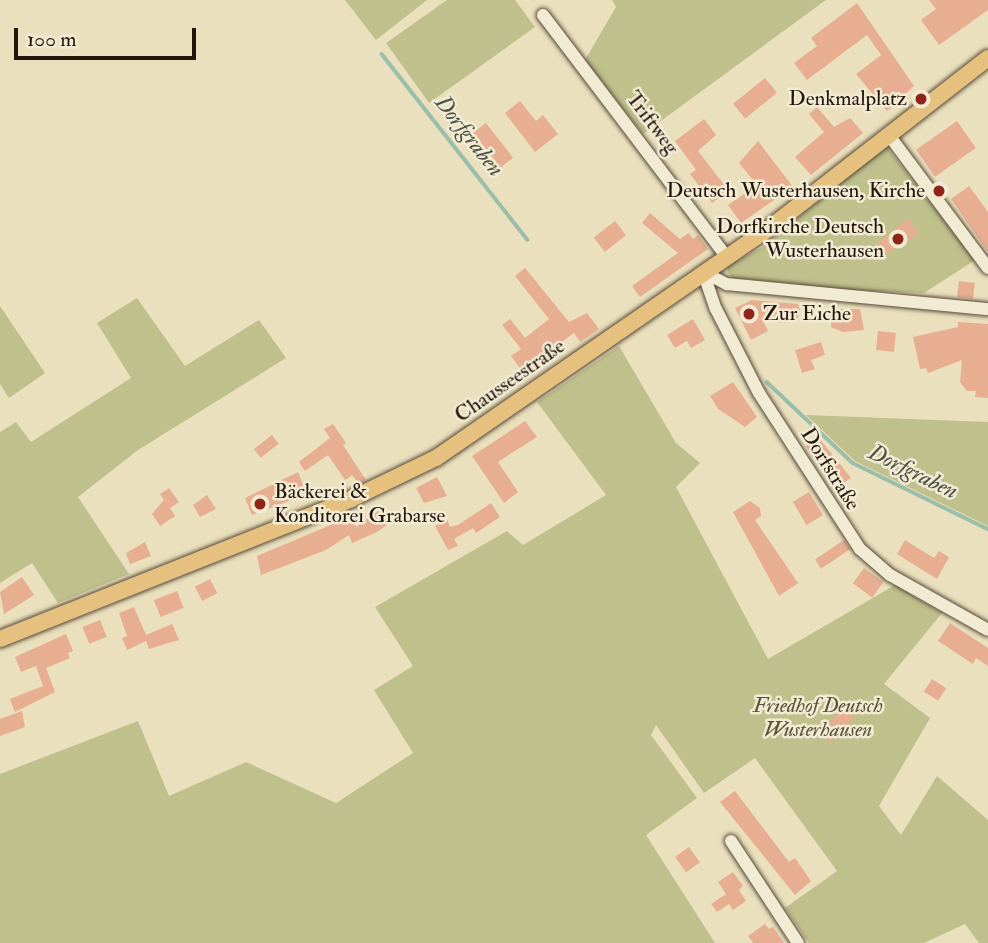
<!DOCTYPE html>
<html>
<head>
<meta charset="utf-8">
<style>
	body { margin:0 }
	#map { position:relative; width:988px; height:943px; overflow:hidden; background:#eae0bd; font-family:"IM FELL Double Pica",serif }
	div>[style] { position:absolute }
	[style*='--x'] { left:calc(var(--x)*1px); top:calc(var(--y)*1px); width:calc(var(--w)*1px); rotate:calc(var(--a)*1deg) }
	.green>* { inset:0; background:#bfc08c }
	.stream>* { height:3.5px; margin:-1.75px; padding:0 1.75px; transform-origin:1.75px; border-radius:1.75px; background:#9abeaa }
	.building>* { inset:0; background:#e7ae92; transform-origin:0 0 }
	.roads { filter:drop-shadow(0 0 2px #564838) drop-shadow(0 0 2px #564838) }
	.minor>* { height:12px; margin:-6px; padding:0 6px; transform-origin:6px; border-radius:6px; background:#f1ebd4 }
	.major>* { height:16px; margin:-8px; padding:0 8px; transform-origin:8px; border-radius:8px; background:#e5c07e }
	.dots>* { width:19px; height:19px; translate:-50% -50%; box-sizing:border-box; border:4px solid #f1ebd4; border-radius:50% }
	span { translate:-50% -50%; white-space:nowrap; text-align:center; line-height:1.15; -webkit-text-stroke:5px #f1ebd4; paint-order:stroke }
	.poi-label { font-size:21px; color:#24150b }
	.right { translate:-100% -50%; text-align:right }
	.left { translate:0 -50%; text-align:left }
	.street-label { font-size:21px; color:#24150b }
	.park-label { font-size:21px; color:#5a5138; font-style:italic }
	.water-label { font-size:23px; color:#4d5043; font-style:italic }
	.scale { position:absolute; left:14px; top:28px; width:182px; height:32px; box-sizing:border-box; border:4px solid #24150b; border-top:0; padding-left:9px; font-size:21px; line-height:24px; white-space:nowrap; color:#24150b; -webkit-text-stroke:5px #f1ebd4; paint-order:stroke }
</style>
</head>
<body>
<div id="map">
	<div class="green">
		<div style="clip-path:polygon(345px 0,427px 0,376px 40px)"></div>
		<div style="clip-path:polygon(447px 0,515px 0,535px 27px,429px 103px,386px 43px)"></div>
		<div style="clip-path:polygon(612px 0,826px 0,643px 134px,585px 60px,616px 7px)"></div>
		<div style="clip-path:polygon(886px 146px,975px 260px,924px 293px,849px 290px,733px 278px,728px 273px,727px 266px,763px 247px)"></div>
		<div style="clip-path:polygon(137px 298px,185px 366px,259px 320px,286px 358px,138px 450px,78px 497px,129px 574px,58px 603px,32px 563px,0 583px,0 432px,16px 422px,31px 442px,131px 378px,97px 323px)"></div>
		<div style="clip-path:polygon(0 306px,45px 373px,9px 398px,0 384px)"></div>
		<div style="clip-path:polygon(619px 346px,676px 443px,700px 463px,676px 487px,768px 659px,895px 585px,942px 613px,884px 684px,930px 718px,879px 806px,901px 835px,937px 776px,988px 820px,988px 943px,979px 943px,965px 924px,924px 943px,809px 943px,785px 908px,837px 871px,755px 758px,704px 793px,656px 725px,651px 735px,697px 798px,646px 835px,715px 943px,0 943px,0 774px,138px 721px,169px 796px,246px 762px,336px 803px,413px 753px,374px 690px,413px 666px,375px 607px,507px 531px,523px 545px,606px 495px,537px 402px)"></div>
		<div style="clip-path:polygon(806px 415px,988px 422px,988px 526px,855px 461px)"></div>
	</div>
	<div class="stream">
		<div style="--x:382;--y:54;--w:236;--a:51.9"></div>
		<div style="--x:767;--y:382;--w:118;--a:43.3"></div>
		<div style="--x:853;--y:463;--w:150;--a:26.1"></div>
	</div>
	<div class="building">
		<div style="clip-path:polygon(929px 0,988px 0,988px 10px,939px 45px,921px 20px,936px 9px)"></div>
		<div style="clip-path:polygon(857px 3px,914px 86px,887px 111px,856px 74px,881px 55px,867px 35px,807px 80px,794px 63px,817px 46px,811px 38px)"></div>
		<div style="left:765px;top:78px;width:19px;height:41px;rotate:51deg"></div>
		<div style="clip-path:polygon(520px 101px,536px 121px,543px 115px,558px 134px,535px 152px,505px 113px)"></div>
		<div style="clip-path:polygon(817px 107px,834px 127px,850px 118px,863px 133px,811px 175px,795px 157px,824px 132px,809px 114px)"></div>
		<div style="clip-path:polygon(704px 119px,716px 135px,698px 151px,729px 191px,712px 203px,690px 174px,696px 170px,675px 141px)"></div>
		<div style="left:957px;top:121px;width:33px;height:50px;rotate:55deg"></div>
		<div style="left:486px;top:123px;width:44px;height:16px;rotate:52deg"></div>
		<div style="clip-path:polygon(758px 141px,793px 187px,741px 223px,728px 205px,757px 185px,739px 163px)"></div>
		<div style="clip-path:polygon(969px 186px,988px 212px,988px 252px,951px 199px)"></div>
		<div style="clip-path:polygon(650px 213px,680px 239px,689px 233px,693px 239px,698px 235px,708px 249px,640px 297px,632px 286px,678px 253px,642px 223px)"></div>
		<div style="clip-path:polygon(908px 218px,919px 234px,885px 255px,877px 244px)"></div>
		<div style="left:615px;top:221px;width:18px;height:27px;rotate:52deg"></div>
		<div style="clip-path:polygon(525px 268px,569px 322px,587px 313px,599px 329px,580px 342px,574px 333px,522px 371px,511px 356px,521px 349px,502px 325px,510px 319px,525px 338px,549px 319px,515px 276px)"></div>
		<div style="left:959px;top:281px;width:16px;height:16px;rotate:7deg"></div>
		<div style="clip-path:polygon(752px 300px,798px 304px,800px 310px,797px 319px,787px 323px,763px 321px,768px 331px,751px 340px,735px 308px)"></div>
		<div style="clip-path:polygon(832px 309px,860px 309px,864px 330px,843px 332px,831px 327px)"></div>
		<div style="clip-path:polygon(693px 319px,705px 340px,691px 348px,687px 341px,675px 348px,667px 335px)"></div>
		<div style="clip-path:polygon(958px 322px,988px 324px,988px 398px,975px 397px,976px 391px,967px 391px,960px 382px,962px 360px,928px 373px,926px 368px,920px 369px,913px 337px,958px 327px)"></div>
		<div style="left:878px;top:331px;width:18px;height:19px;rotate:6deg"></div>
		<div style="clip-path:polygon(821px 342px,825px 355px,811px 360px,815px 369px,802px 373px,795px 350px)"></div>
		<div style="clip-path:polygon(733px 382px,757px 417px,745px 427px,718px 409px,710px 396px)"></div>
		<div style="clip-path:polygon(525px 421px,537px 437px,498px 462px,518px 492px,504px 503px,472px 456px)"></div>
		<div style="clip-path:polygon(333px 424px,346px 443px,343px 445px,366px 480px,359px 484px,352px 475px,345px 480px,328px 455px,305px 471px,299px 462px,330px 438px,324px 429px)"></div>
		<div style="left:272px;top:435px;width:11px;height:23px;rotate:52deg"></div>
		<div style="clip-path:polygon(819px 438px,851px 478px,839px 486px,822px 458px,816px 462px,806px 446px)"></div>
		<div style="clip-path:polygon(298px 472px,307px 494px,252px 515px,245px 498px)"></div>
		<div style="clip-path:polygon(437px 477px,447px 496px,424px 503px,416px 488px)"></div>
		<div style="clip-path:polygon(169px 488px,179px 502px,170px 508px,175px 516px,160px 526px,152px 514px,164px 500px,160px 494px)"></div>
		<div style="left:809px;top:492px;width:27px;height:19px;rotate:59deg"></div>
		<div style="clip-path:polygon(207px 495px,216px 509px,200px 517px,193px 505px)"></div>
		<div style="clip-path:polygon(750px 501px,760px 508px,761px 516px,755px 520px,798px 583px,779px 596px,733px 512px)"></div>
		<div style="clip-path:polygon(491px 503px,500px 517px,476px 533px,473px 528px,454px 539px,458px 546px,448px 550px,435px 526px,447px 520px,450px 527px,458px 525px)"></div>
		<div style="clip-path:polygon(378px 511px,387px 525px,377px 532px,352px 543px,349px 535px,326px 550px,261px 575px,257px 556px,352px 516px,356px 527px)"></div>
		<div style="left:844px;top:540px;width:11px;height:35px;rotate:56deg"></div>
		<div style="clip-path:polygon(905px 540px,934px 558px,939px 551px,949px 557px,937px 579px,897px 554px)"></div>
		<div style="clip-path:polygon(145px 542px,151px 556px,130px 564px,126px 553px)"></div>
		<div style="left:864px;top:568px;width:24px;height:19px;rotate:36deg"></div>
		<div style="clip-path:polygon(22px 577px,34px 595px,4px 614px,0 592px)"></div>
		<div style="left:210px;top:579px;width:16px;height:17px;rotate:63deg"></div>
		<div style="left:177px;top:591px;width:18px;height:25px;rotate:68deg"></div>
		<div style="clip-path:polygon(134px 607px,146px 635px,172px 624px,179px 640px,149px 649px,146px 641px,127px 650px,122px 638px,127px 636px,119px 613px)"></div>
		<div style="left:100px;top:620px;width:18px;height:19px;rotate:68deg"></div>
		<div style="clip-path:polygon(950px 623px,988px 648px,988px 666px,976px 658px,973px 664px,938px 641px)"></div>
		<div style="clip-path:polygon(66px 634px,73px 651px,68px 653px,70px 658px,46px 668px,55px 692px,15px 712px,10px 699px,43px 686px,36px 666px,21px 672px,15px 657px)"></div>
		<div style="left:932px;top:679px;width:17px;height:15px;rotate:33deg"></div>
		<div style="left:844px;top:708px;width:14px;height:34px;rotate:45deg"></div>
		<div style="clip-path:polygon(22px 711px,25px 727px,0 736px,0 719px)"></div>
		<div style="clip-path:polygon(735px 791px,789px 862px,795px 858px,811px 881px,795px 895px,720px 802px)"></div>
		<div style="left:689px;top:847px;width:19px;height:17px;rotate:55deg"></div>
		<div style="clip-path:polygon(733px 872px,743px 886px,739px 890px,746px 901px,733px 910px,729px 904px,717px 912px,711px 904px,726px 894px,718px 882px)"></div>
		<div style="clip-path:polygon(765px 924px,769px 929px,773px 927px,784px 943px,753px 943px,748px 936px)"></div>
	</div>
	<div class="roads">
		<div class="minor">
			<div style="--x:543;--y:15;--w:303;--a:52.8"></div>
			<div style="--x:888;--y:134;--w:167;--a:53.3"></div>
			<div style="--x:703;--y:272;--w:39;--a:71"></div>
			<div style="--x:716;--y:309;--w:94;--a:62.9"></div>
			<div style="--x:759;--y:393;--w:186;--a:57.1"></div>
			<div style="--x:860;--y:549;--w:40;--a:41"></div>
			<div style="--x:890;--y:575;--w:112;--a:29.3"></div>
			<div style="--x:703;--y:272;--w:27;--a:27"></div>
			<div style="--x:727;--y:284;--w:262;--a:5.5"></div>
			<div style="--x:731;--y:841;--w:122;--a:56.7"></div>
		</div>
		<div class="major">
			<div style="--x:0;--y:639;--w:378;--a:-21.7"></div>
			<div style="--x:351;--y:499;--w:94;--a:-25.8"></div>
			<div style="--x:436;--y:458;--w:402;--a:-34.6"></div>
			<div style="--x:767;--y:230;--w:280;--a:-37.9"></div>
		</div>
	</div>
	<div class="dots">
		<div style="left:921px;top:99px;background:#8f2418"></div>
		<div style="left:939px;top:191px;background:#8f2418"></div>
		<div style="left:898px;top:239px;background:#8f2418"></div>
		<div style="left:749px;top:314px;background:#8f2418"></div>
		<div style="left:260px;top:504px;background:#8f2418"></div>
	</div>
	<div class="poi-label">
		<span class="right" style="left:907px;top:99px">Denkmalplatz</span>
		<span class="right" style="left:925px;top:191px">Deutsch Wusterhausen, Kirche</span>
		<span class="right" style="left:884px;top:239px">Dorfkirche Deutsch<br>Wusterhausen</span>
		<span class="left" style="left:763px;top:314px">Zur Eiche</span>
		<span class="left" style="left:274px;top:504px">Bäckerei &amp;<br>Konditorei Grabarse</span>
	</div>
	<div class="street-label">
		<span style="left:652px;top:123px;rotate:53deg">Triftweg</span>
		<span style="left:510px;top:381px;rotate:-35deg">Chausseestraße</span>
		<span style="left:830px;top:469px;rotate:58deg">Dorfstraße</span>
	</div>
	<div class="park-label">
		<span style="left:818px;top:718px">Friedhof Deutsch<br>Wusterhausen</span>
	</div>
	<div class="water-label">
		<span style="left:469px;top:136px;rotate:52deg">Dorfgraben</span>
		<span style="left:913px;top:472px;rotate:26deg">Dorfgraben</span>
	</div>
	<div class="scale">100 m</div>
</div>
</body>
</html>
